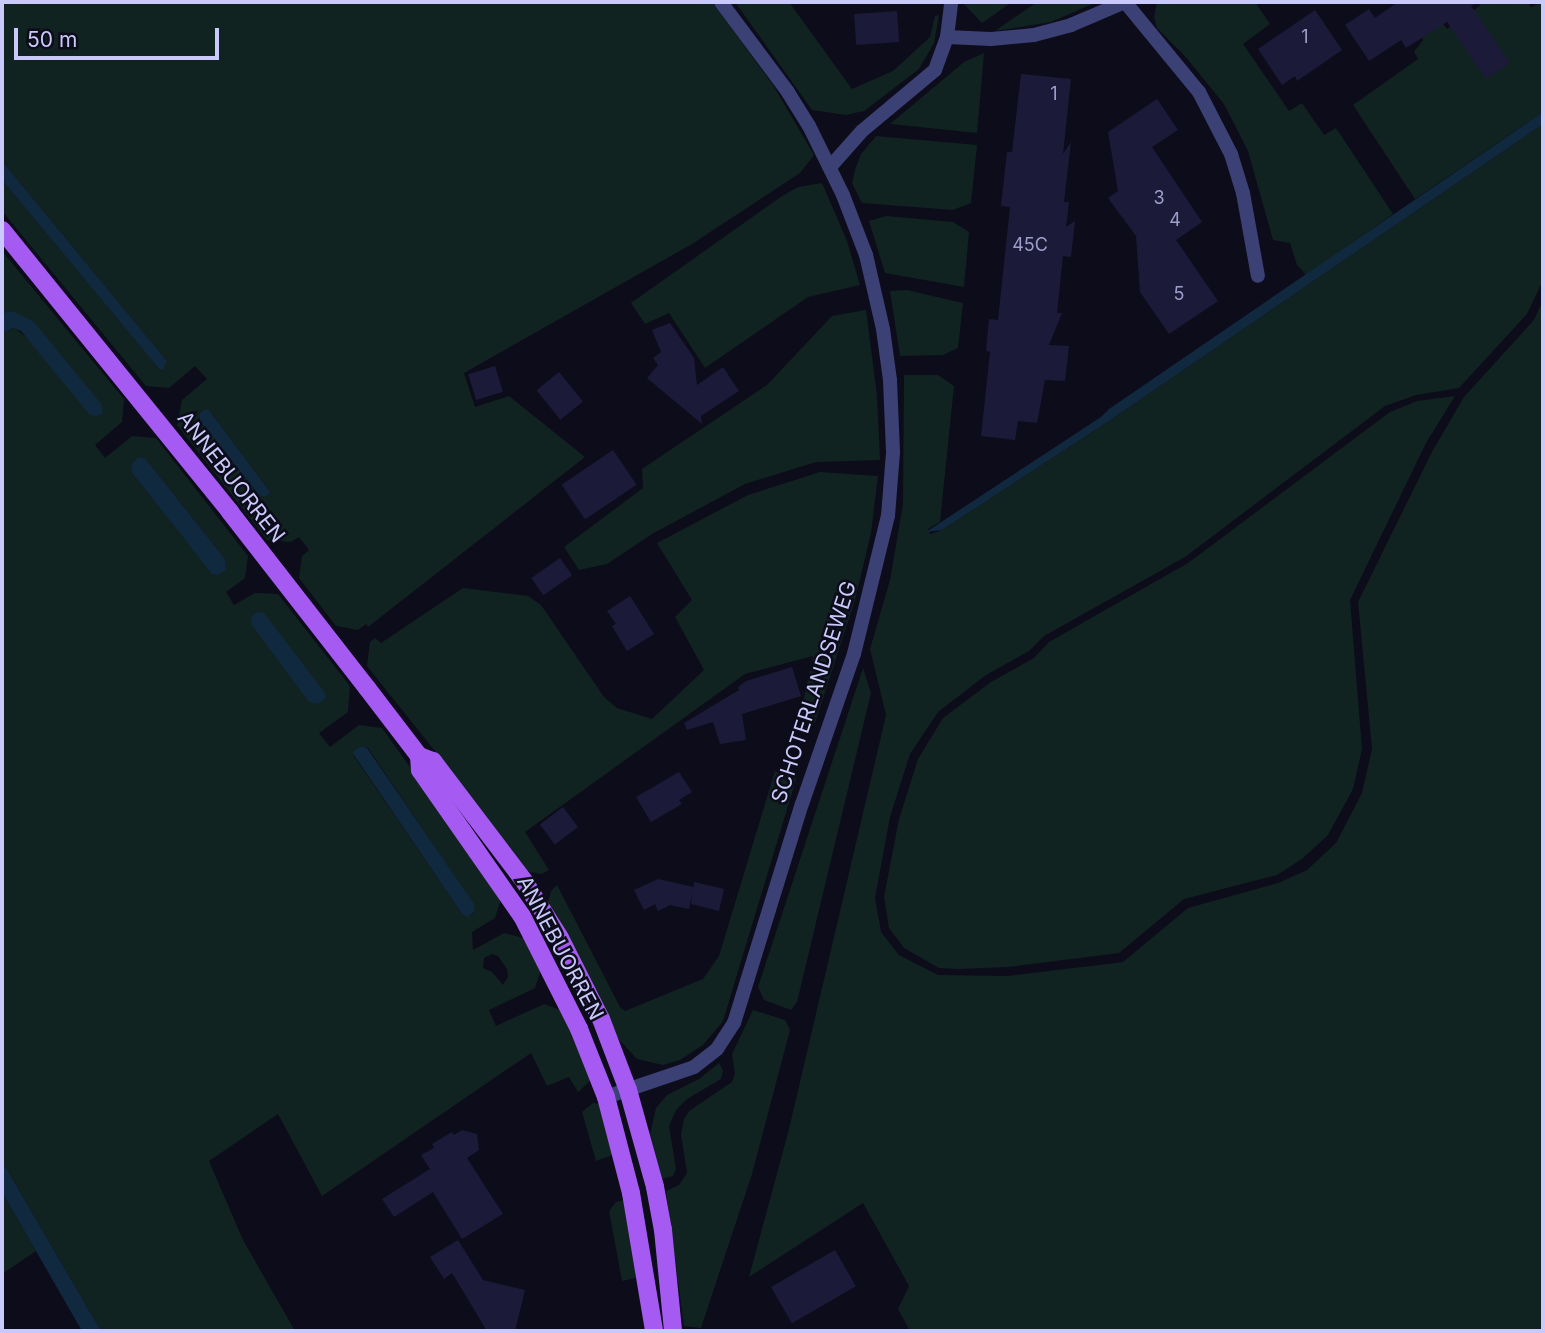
<!DOCTYPE html>
<html>
<head>
<meta charset="utf-8">
<style>
	body { margin:0 }
	#map { position:relative; width:1545px; height:1333px; overflow:hidden; background:#0d0c1a; font-family:Inter,sans-serif }
	div>[style] { position:absolute }
	[style*='--x'] { left:calc(var(--x)*1px); top:calc(var(--y)*1px); width:calc(var(--w)*1px); rotate:calc(var(--a)*1deg) }
	.green>* { inset:0; background:#102320 }
	.water>* { inset:0; background:#11293e }
	.building>* { inset:0; background:#1c1a39; transform-origin:0 0 }
	.street>* { height:14px; margin:-7px; padding:0 7px; transform-origin:7px; border-radius:7px; background:#3b4075 }
	.primary>* { height:18px; margin:-9px; padding:0 9px; transform-origin:9px; border-radius:9px; background:#a55af1 }
	span { translate:-50% -50%; white-space:nowrap; text-align:center; line-height:1.15; -webkit-text-stroke:5px #0d0c1a; paint-order:stroke }
	.number-label { font-size:18px; color:#9e9eca }
	.number-label span { -webkit-text-stroke-width:0 }
	.street-label { font-size:21px; color:#c9cafb }
	.frame { position:absolute; inset:0; border:4px solid #c9cafb; pointer-events:none }
	.scale { position:absolute; left:14px; top:28px; width:205px; height:32px; box-sizing:border-box; border:4px solid #c9cafb; border-top:0; padding-left:9px; font-size:21px; line-height:24px; white-space:nowrap; color:#c9cafb; -webkit-text-stroke:5px #0d0c1a; paint-order:stroke }
</style>
</head>
<body>
<div id="map">
	<div class="green">
		<div style="clip-path:polygon(evenodd,2px 2px,712px 2px,773px 85px,814px 155px,800px 173px,692px 244px,464px 373px,475px 407px,509px 396px,585px 457px,368px 627px,366px 624px,358px 630px,336px 626px,299px 578px,302px 556px,309px 550px,299px 537px,290px 542px,267px 540px,177px 425px,182px 400px,207px 379px,195px 366px,169px 388px,146px 386px,2px 211px,2px 180px,159px 369px,167px 361px,2px 161px,2px 2px,203px 410px,209px 410px,271px 493px,265px 497px,259px 495px,200px 421px,199px 413px,203px 410px)"></div>
		<div style="clip-path:polygon(735px 2px,789px 2px,852px 89px,893px 71px,930px 37px,935px 16px,939px 15px,934px 43px,919px 69px,864px 111px,846px 115px,812px 110px)"></div>
		<div style="clip-path:polygon(962px 2px,1012px 2px,982px 23px)"></div>
		<div style="clip-path:polygon(1037px 2px,1097px 2px,1051px 22px,995px 31px)"></div>
		<div style="clip-path:polygon(1157px 2px,1255px 2px,1270px 24px,1243px 44px,1289px 111px,1302px 103px,1324px 135px,1336px 128px,1393px 214px,1306px 275px,1297px 265px,1290px 243px,1273px 240px,1248px 151px,1224px 104px,1185px 56px,1157px 28px,1154px 17px)"></div>
		<div style="clip-path:polygon(1398px 2px,1428px 2px,1447px 29px,1480px 6px,1478px 2px,1527px 2px,1531px 7px,1543px 2px,1543px 112px,1415px 199px,1353px 105px,1418px 59px,1414px 52px,1423px 40px)"></div>
		<div style="clip-path:polygon(984px 53px,977px 133px,890px 124px,964px 62px)"></div>
		<div style="clip-path:polygon(1543px 124px,1543px 280px,1527px 314px,1459px 388px,1416px 395px,1385px 406px,1185px 557px,1044px 636px,1029px 651px,986px 675px,938px 712px,910px 754px,890px 817px,875px 898px,881px 932px,899px 955px,938px 975px,1008px 976px,1123px 962px,1188px 908px,1278px 883px,1307px 870px,1336px 843px,1362px 793px,1372px 749px,1358px 602px,1433px 450px,1464px 397px,1534px 320px,1543px 300px,1543px 1331px,910px 1331px,898px 1309px,909px 1286px,863px 1203px,749px 1277px,789px 1129px,886px 715px,870px 649px,890px 580px,903px 504px,904px 375px,938px 375px,954px 386px,940px 522px,928px 529px,930px 534px,942px 530px,1112px 419px)"></div>
		<div style="clip-path:polygon(876px 136px,977px 145px,971px 203px,953px 210px,862px 203px,852px 183px,855px 170px,861px 154px)"></div>
		<div style="clip-path:polygon(822px 183px,847px 241px,860px 285px,808px 297px,705px 368px,669px 313px,645px 324px,631px 303px,782px 196px,798px 187px)"></div>
		<div style="clip-path:polygon(886px 216px,953px 222px,969px 232px,964px 287px,885px 273px,869px 221px)"></div>
		<div style="clip-path:polygon(evenodd,2px 251px,124px 399px,122px 422px,95px 445px,105px 458px,132px 436px,156px 438px,248px 556px,245px 578px,226px 592px,234px 605px,255px 593px,278px 594px,350px 686px,348px 712px,319px 733px,330px 747px,359px 725px,382px 728px,502px 896px,495px 918px,472px 932px,473px 950px,504px 933px,527px 939px,542px 966px,535px 988px,489px 1010px,496px 1026px,544px 1004px,563px 1011px,590px 1081px,578px 1092px,569px 1077px,547px 1086px,531px 1053px,322px 1196px,278px 1114px,209px 1161px,243px 1240px,295px 1331px,101px 1331px,2px 1161px,2px 333px,15px 328px,31px 341px,12px 311px,2px 313px,2px 251px,138px 457px,145px 458px,225px 559px,226px 570px,190px 546px,132px 473px,131px 465px,138px 457px,2px 251px,361px 746px,368px 748px,473px 904px,474px 913px,468px 916px,462px 914px,354px 756px,354px 750px,361px 746px,2px 251px,492px 954px,498px 956px,507px 969px,508px 977px,503px 985px,492px 972px,483px 968px,484px 958px,492px 954px)"></div>
		<div style="clip-path:polygon(907px 290px,963px 303px,958px 348px,943px 355px,900px 356px,890px 291px)"></div>
		<div style="clip-path:polygon(866px 310px,877px 395px,880px 460px,816px 462px,745px 484px,652px 534px,607px 564px,579px 570px,564px 547px,643px 488px,642px 469px,767px 385px,832px 316px)"></div>
		<div style="clip-path:polygon(1455px 396px,1426px 443px,1350px 600px,1362px 749px,1353px 789px,1328px 835px,1302px 859px,1277px 875px,1184px 899px,1119px 953px,1008px 967px,958px 969px,939px 968px,904px 948px,889px 928px,884px 897px,899px 819px,918px 759px,943px 718px,991px 682px,1034px 658px,1049px 642px,1188px 563px,1390px 412px,1417px 401px)"></div>
		<div style="clip-path:polygon(820px 472px,878px 476px,871px 533px,855px 600px,815px 723px,800px 717px,813px 656px,745px 674px,525px 832px,549px 870px,541px 874px,522px 870px,462px 785px,367px 666px,370px 642px,375px 638px,381px 643px,463px 588px,528px 596px,541px 605px,604px 697px,617px 708px,652px 719px,704px 670px,675px 617px,692px 600px,657px 543px,748px 495px)"></div>
		<div style="clip-path:polygon(863px 668px,871px 693px,797px 1002px,791px 1010px,764px 1000px,758px 987px)"></div>
		<div style="clip-path:polygon(775px 771px,797px 776px,723px 1021px,703px 1045px,680px 1060px,663px 1065px,637px 1059px,615px 1035px,547px 905px,551px 891px,557px 885px,620px 1007px,625px 1011px,703px 979px,719px 956px)"></div>
		<div style="clip-path:polygon(753px 1010px,785px 1020px,790px 1030px,752px 1174px,701px 1328px,684px 1326px,666px 1191px,679px 1185px,687px 1173px,681px 1134px,684px 1119px,689px 1111px,732px 1082px,735px 1074px,732px 1054px)"></div>
		<div style="clip-path:polygon(719px 1063px,723px 1070px,721px 1079px,687px 1099px,676px 1110px,669px 1126px,676px 1169px,673px 1176px,662px 1179px,650px 1135px,656px 1108px,667px 1095px,699px 1079px)"></div>
		<div style="clip-path:polygon(593px 1103px,599px 1104px,615px 1151px,610px 1156px,596px 1161px,582px 1112px)"></div>
		<div style="clip-path:polygon(2px 1192px,36px 1251px,2px 1274px)"></div>
		<div style="clip-path:polygon(627px 1199px,636px 1278px,622px 1281px,609px 1211px,616px 1202px)"></div>
	</div>
	<div class="water">
		<div style="clip-path:polygon(1543px 112px,1543px 124px,1112px 419px,942px 530px,926px 532px,1101px 417px,1109px 409px)"></div>
		<div style="clip-path:polygon(2px 161px,167px 361px,163px 369px,159px 369px,2px 180px)"></div>
		<div style="clip-path:polygon(12px 311px,34px 322px,102px 405px,103px 413px,96px 416px,89px 414px,21px 331px,14px 328px,2px 333px,2px 313px)"></div>
		<div style="clip-path:polygon(203px 410px,209px 410px,271px 493px,265px 497px,259px 495px,200px 421px,199px 414px)"></div>
		<div style="clip-path:polygon(138px 457px,145px 458px,225px 559px,226px 570px,218px 575px,212px 574px,132px 473px,131px 465px)"></div>
		<div style="clip-path:polygon(257px 612px,264px 613px,325px 693px,325px 699px,318px 704px,309px 702px,252px 625px,251px 618px)"></div>
		<div style="clip-path:polygon(361px 746px,367px 748px,474px 904px,474px 912px,468px 917px,462px 914px,354px 755px,354px 750px)"></div>
		<div style="clip-path:polygon(2px 1161px,34px 1216px,101px 1331px,82px 1331px,2px 1192px)"></div>
	</div>
	<div class="building">
		<div style="clip-path:polygon(1398px 2px,1479px 2px,1471px 6px,1510px 63px,1486px 79px,1447px 22px,1406px 48px,1401px 40px,1369px 61px,1345px 25px,1369px 9px,1375px 18px)"></div>
		<div style="clip-path:polygon(1315px 10px,1342px 50px,1297px 81px,1295px 76px,1282px 85px,1258px 49px)"></div>
		<div style="left:897px;top:11px;width:31px;height:43px;rotate:86deg"></div>
		<div style="clip-path:polygon(1021px 74px,1071px 79px,1063px 154px,1071px 142px,1064px 202px,1069px 202px,1066px 227px,1075px 221px,1071px 257px,1063px 256px,1057px 313px,1062px 313px,1049px 345px,1069px 346px,1065px 381px,1045px 380px,1037px 423px,1018px 421px,1015px 440px,981px 436px,990px 352px,986px 351px,988px 328px,989px 319px,998px 320px,1010px 207px,1001px 206px,1007px 152px,1012px 152px)"></div>
		<div style="clip-path:polygon(1157px 99px,1178px 130px,1152px 147px,1202px 222px,1176px 240px,1218px 301px,1169px 334px,1140px 292px,1136px 236px,1108px 198px,1118px 191px,1108px 132px)"></div>
		<div style="clip-path:polygon(670px 323px,694px 358px,697px 385px,723px 367px,739px 391px,701px 416px,702px 424px,647px 378px,658px 365px,653px 358px,661px 352px,652px 330px)"></div>
		<div style="left:495px;top:366px;width:27px;height:28px;rotate:73deg"></div>
		<div style="left:559px;top:372px;width:38px;height:29px;rotate:51deg"></div>
		<div style="left:613px;top:450px;width:42px;height:62px;rotate:56deg"></div>
		<div style="left:560px;top:558px;width:21px;height:35px;rotate:55deg"></div>
		<div style="clip-path:polygon(630px 596px,654px 634px,627px 651px,612px 626px,616px 624px,607px 611px)"></div>
		<div style="clip-path:polygon(792px 667px,801px 696px,742px 714px,746px 740px,720px 744px,713px 722px,687px 730px,684px 723px,739px 690px,738px 687px,746px 681px)"></div>
		<div style="clip-path:polygon(679px 772px,692px 792px,679px 800px,682px 804px,651px 822px,636px 797px)"></div>
		<div style="left:563px;top:807px;width:25px;height:29px;rotate:53deg"></div>
		<div style="clip-path:polygon(658px 879px,694px 887px,694px 882px,724px 889px,719px 911px,691px 904px,693px 891px,689px 909px,670px 905px,658px 911px,655px 904px,644px 910px,634px 890px)"></div>
		<div style="clip-path:polygon(462px 1130px,477px 1134px,479px 1150px,467px 1158px,503px 1214px,462px 1239px,433px 1192px,394px 1217px,382px 1199px,430px 1169px,421px 1155px,434px 1148px,432px 1144px,452px 1132px,454px 1135px)"></div>
		<div style="clip-path:polygon(458px 1240px,483px 1280px,525px 1290px,515px 1331px,487px 1331px,452px 1273px,444px 1279px,430px 1257px)"></div>
		<div style="left:835px;top:1250px;width:42px;height:74px;rotate:60deg"></div>
	</div>
	<div class="street">
		<div style="--x:1125;--y:2;--w:117;--a:50.6"></div>
		<div style="--x:1199;--y:92;--w:70;--a:62.7"></div>
		<div style="--x:1231;--y:154;--w:41;--a:72.9"></div>
		<div style="--x:1243;--y:193;--w:84;--a:79.8"></div>
		<div style="--x:947;--y:37;--w:44;--a:2.6"></div>
		<div style="--x:991;--y:39;--w:43;--a:-5.3"></div>
		<div style="--x:1034;--y:35;--w:38;--a:-15"></div>
		<div style="--x:1071;--y:25;--w:59;--a:-23.1"></div>
		<div style="--x:830;--y:167;--w:48;--a:-48.4"></div>
		<div style="--x:862;--y:131;--w:95;--a:-39.9"></div>
		<div style="--x:935;--y:70;--w:35;--a:-70"></div>
		<div style="--x:947;--y:37;--w:35;--a:-83"></div>
		<div style="--x:606;--y:1097;--w:93;--a:-18.8"></div>
		<div style="--x:694;--y:1067;--w:29;--a:-38"></div>
		<div style="--x:717;--y:1049;--w:31;--a:-57"></div>
		<div style="--x:734;--y:1023;--w:229;--a:-72.8"></div>
		<div style="--x:802;--y:804;--w:159;--a:-70.9"></div>
		<div style="--x:854;--y:654;--w:142;--a:-76.2"></div>
		<div style="--x:888;--y:516;--w:64;--a:-85.5"></div>
		<div style="--x:893;--y:452;--w:72;--a:-92.4"></div>
		<div style="--x:890;--y:380;--w:51;--a:-97.8"></div>
		<div style="--x:883;--y:329;--w:76;--a:-102.9"></div>
		<div style="--x:866;--y:255;--w:64;--a:-111"></div>
		<div style="--x:843;--y:195;--w:77;--a:-116.2"></div>
		<div style="--x:809;--y:126;--w:40;--a:-122"></div>
		<div style="--x:788;--y:92;--w:112;--a:-126.7"></div>
	</div>
	<div class="primary">
		<div style="--x:2;--y:230;--w:363;--a:51"></div>
		<div style="--x:230;--y:512;--w:223;--a:52.1"></div>
		<div style="--x:367;--y:688;--w:86;--a:52.6"></div>
		<div style="--x:419;--y:756;--w:14;--a:86"></div>
		<div style="--x:420;--y:770;--w:178;--a:55.1"></div>
		<div style="--x:522;--y:916;--w:127;--a:63.2"></div>
		<div style="--x:579;--y:1029;--w:73;--a:68.3"></div>
		<div style="--x:606;--y:1097;--w:99;--a:75.4"></div>
		<div style="--x:631;--y:1193;--w:140;--a:80.5"></div>
		<div style="--x:419;--y:756;--w:15;--a:20"></div>
		<div style="--x:433;--y:761;--w:151;--a:52.8"></div>
		<div style="--x:524;--y:881;--w:67;--a:57.7"></div>
		<div style="--x:560;--y:938;--w:91;--a:63.2"></div>
		<div style="--x:601;--y:1019;--w:76;--a:69.2"></div>
		<div style="--x:628;--y:1090;--w:101;--a:74.4"></div>
		<div style="--x:655;--y:1187;--w:44;--a:79.5"></div>
		<div style="--x:663;--y:1230;--w:101;--a:84.3"></div>
	</div>
	<div class="number-label">
		<span style="left:1305px;top:37px">1</span>
		<span style="left:1054px;top:94px">1</span>
		<span style="left:1159px;top:198px">3</span>
		<span style="left:1175px;top:220px">4</span>
		<span style="left:1030px;top:245px">45C</span>
		<span style="left:1179px;top:294px">5</span>
	</div>
	<div class="street-label">
		<span style="left:231px;top:477px;rotate:52deg">ANNEBUORREN</span>
		<span style="left:814px;top:692px;rotate:-72deg">SCHOTERLANDSEWEG</span>
		<span style="left:560px;top:948px;rotate:62deg">ANNEBUORREN</span>
	</div>
	<div class="frame"></div>
	<div class="scale">50 m</div>
</div>
</body>
</html>
